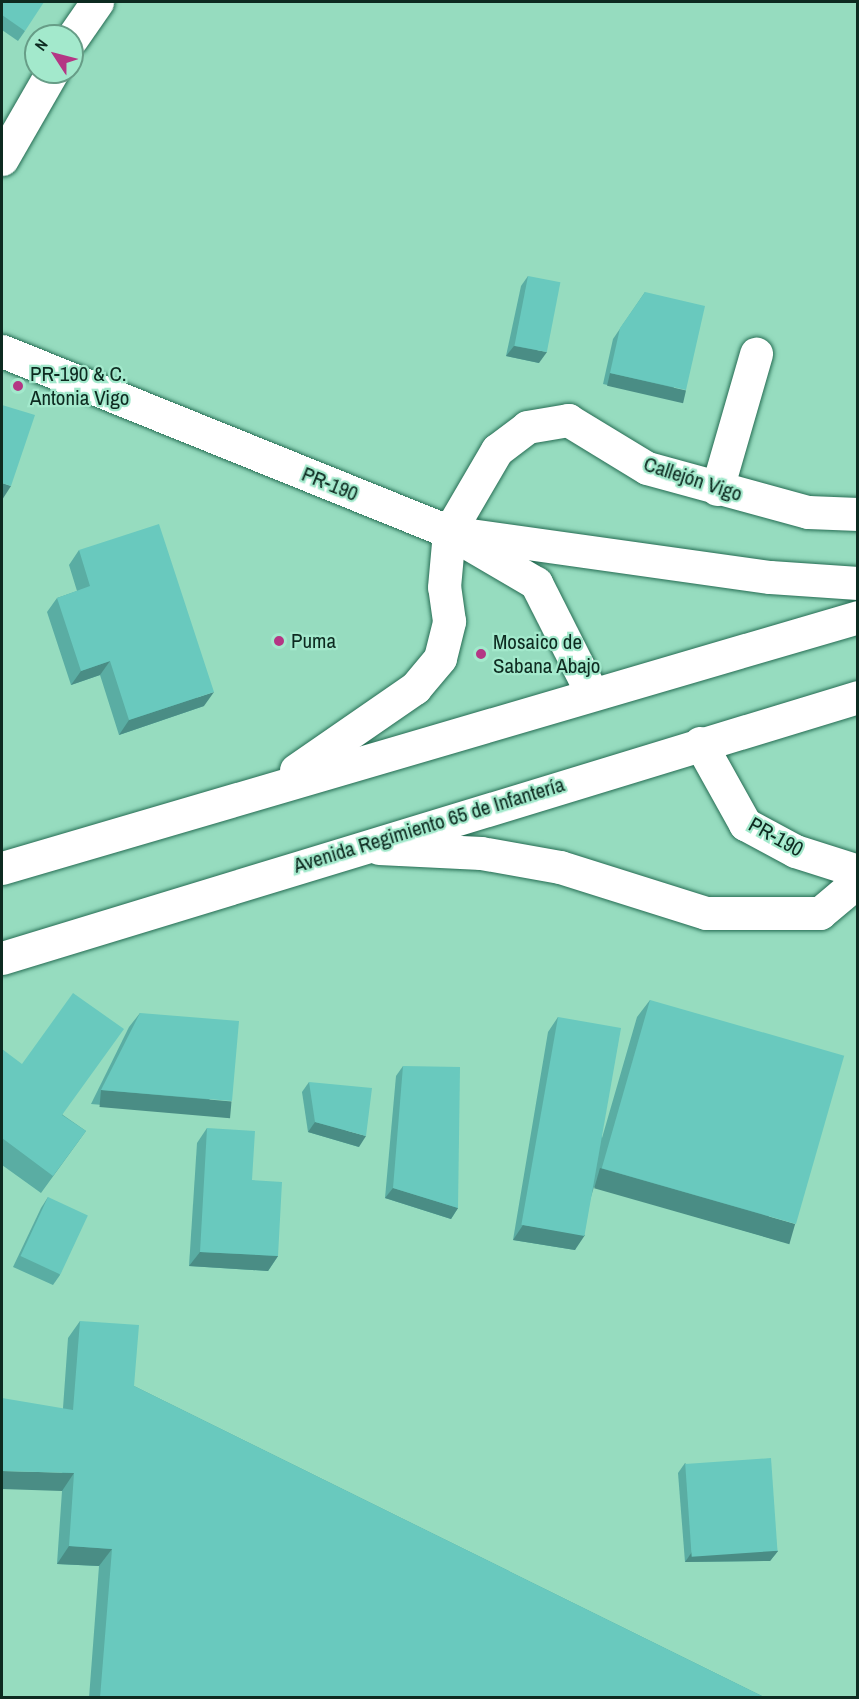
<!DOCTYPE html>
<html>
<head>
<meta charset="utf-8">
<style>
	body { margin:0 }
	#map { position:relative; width:859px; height:1699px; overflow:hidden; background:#96dcbf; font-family:"Archivo Narrow",sans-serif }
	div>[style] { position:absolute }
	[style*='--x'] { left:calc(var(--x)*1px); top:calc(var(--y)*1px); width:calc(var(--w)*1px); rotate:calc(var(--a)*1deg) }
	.roads { filter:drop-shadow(0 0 2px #256c53) drop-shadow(0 0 2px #256c53) }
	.minor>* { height:33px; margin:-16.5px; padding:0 16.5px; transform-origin:16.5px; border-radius:16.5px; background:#fff }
	.highway>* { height:33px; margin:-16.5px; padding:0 16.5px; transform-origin:16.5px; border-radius:16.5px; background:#fff }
	.wall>* { inset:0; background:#5aada3 }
	.shaded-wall>* { inset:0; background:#4a8d85; transform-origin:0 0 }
	.building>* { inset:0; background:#69c9be; transform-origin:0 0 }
	.dots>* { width:16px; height:16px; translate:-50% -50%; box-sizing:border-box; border:3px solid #a3e9cc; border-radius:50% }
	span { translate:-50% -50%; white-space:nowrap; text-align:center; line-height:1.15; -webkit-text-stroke:4.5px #a3e9cc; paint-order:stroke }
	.poi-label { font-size:21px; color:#0d2a20 }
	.left { translate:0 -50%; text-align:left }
	.street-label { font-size:21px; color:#0d2a20 }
	.frame { position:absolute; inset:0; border:3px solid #0d2a20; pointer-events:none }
	.north { position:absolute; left:24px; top:24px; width:60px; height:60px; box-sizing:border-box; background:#a3e9cc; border:2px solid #679d87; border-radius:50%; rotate:306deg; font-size:16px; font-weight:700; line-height:24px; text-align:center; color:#0d2a20 }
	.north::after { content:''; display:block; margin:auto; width:21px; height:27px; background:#b43684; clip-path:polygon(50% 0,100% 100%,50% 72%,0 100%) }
</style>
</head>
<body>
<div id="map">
	<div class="roads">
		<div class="minor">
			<div style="--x:72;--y:38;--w:44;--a:-55.2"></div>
			<div style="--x:2;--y:159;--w:100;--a:-60.1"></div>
			<div style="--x:2;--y:351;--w:482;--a:22"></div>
			<div style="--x:449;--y:532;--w:101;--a:30.4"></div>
			<div style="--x:536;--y:583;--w:124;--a:63.2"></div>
			<div style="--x:717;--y:489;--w:141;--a:-73.9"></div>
			<div style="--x:449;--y:532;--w:95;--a:-59.7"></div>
			<div style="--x:497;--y:450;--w:38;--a:-37"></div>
			<div style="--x:527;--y:427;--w:42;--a:-9.7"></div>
			<div style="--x:568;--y:420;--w:92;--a:31.3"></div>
			<div style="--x:647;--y:468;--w:167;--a:15.3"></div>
			<div style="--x:808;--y:512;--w:50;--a:2.3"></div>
			<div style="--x:700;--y:743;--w:93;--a:60.9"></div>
			<div style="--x:745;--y:824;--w:57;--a:28.4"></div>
			<div style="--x:795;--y:851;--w:66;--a:17.6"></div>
		</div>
		<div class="highway">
			<div style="--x:296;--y:770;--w:145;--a:-34.6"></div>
			<div style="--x:415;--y:688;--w:39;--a:-50"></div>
			<div style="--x:440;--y:658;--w:38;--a:-76"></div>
			<div style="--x:449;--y:621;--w:34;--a:-98"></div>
			<div style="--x:444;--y:587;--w:55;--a:-84.8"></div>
			<div style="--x:449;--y:532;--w:324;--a:8"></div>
			<div style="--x:770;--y:577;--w:88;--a:3.9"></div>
			<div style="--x:379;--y:848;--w:102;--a:2.8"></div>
			<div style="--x:481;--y:853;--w:80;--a:10"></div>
			<div style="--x:560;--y:867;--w:153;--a:17.5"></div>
			<div style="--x:706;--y:913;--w:114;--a:0"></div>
			<div style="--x:820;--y:913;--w:50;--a:-40.1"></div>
			<div style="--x:2;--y:868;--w:892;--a:-16.34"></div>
			<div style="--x:2;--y:958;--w:895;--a:-16.96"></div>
		</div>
	</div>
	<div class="wall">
		<div style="clip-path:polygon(2px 2px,25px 31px,18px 41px,2px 30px)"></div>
		<div style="clip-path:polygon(528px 276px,539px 363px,506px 356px,521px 286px)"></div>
		<div style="clip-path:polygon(645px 292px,678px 401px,603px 384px,613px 339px)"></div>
		<div style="clip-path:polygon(79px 550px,204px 706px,119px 735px,100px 675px,71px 685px,47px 612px,57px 598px,77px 591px,69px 565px)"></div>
		<div style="clip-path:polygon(650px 1000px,783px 1242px,594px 1187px,575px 1250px,513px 1240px,548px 1032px,558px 1017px,602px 1138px,637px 1017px)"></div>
		<div style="clip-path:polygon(140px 1013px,222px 1115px,91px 1104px,129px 1027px)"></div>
		<div style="clip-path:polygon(2px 1049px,63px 1115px,86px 1131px,41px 1193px,2px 1165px)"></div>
		<div style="clip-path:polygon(403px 1066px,458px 1208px,451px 1219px,385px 1198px,396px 1076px)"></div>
		<div style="clip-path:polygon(309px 1082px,359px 1147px,308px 1132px,302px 1092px)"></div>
		<div style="clip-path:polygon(207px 1128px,252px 1180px,278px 1256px,268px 1271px,189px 1266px,197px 1143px)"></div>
		<div style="clip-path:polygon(48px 1197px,60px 1275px,53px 1285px,13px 1267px,41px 1208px)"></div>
		<div style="clip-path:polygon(80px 1321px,134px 1386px,766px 1698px,89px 1698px,99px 1566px,57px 1564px,62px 1491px,63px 1408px,68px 1338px)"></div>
		<div style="clip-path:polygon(685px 1463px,778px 1551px,770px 1561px,685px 1562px,678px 1473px)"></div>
	</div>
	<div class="shaded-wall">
		<div style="clip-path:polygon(514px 346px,547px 352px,539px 363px,506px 356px)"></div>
		<div style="left:610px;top:373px;width:78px;height:13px;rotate:13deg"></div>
		<div style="clip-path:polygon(2px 483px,11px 486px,2px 500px)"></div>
		<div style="clip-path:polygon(110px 661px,100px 675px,71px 685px,81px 671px)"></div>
		<div style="clip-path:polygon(214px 692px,204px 706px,119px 735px,129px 720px)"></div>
		<div style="left:101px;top:1090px;width:131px;height:17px;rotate:5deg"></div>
		<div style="clip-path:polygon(315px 1122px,366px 1136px,359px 1147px,308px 1132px)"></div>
		<div style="left:600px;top:1168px;width:203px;height:21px;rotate:16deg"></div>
		<div style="clip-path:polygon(393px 1188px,458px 1208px,451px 1219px,385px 1198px)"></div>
		<div style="clip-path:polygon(523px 1225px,585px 1235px,575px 1250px,513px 1240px)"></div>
		<div style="clip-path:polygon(200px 1252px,278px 1256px,268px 1271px,189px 1266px)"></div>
		<div style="clip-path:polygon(2px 1471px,74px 1473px,62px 1491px,2px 1489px)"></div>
		<div style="clip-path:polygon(69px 1546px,112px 1549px,99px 1566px,57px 1564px)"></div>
		<div style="clip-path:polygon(778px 1551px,770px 1561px,685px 1562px,692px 1552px)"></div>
	</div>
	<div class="building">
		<div style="clip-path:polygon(2px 2px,44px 2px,25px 31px,2px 15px)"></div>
		<div style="left:528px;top:276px;width:33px;height:71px;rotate:11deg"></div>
		<div style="clip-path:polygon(645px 292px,705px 306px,686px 390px,610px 373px,620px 328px)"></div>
		<div style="clip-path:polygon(2px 405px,35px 415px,11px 486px,2px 483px)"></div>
		<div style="clip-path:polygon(159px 524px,214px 692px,129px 720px,110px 661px,81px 671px,57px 598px,90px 586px,79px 550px)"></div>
		<div style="clip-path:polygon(73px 993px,124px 1029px,62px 1115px,86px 1131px,53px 1176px,2px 1138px,2px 1049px,22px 1064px)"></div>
		<div style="left:650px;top:1000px;width:202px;height:175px;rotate:16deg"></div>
		<div style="clip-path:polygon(140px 1013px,239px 1021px,232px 1101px,101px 1090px)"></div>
		<div style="left:558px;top:1017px;width:64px;height:211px;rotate:10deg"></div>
		<div style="clip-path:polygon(403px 1066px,460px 1067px,458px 1208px,393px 1188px)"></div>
		<div style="clip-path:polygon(309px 1082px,372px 1088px,366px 1136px,315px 1122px)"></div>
		<div style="clip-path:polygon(207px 1128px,255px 1131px,252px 1180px,282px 1182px,278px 1256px,200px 1252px)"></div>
		<div style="left:48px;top:1197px;width:44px;height:65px;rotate:25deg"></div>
		<div style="clip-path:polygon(80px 1321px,139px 1325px,134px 1386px,766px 1698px,100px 1698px,112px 1549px,69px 1546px,74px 1473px,2px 1471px,2px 1398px,73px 1410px)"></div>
		<div style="left:771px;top:1458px;width:93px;height:86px;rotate:86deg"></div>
	</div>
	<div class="dots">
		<div style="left:18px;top:386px;background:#b43684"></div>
		<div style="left:279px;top:641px;background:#b43684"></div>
		<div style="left:481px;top:654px;background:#b43684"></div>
	</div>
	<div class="poi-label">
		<span class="left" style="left:30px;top:386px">PR-190 &amp; C.<br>Antonia Vigo</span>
		<span class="left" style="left:291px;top:641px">Puma</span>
		<span class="left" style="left:493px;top:654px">Mosaico de<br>Sabana Abajo</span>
	</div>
	<div class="street-label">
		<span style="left:693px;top:479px;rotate:18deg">Callejón Vigo</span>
		<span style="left:330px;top:484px;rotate:22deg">PR-190</span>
		<span style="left:429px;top:825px;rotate:-17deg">Avenida Regimiento 65 de Infantería</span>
		<span style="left:776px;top:837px;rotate:29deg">PR-190</span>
	</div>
	<div class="frame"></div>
	<div class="north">N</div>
</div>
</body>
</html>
